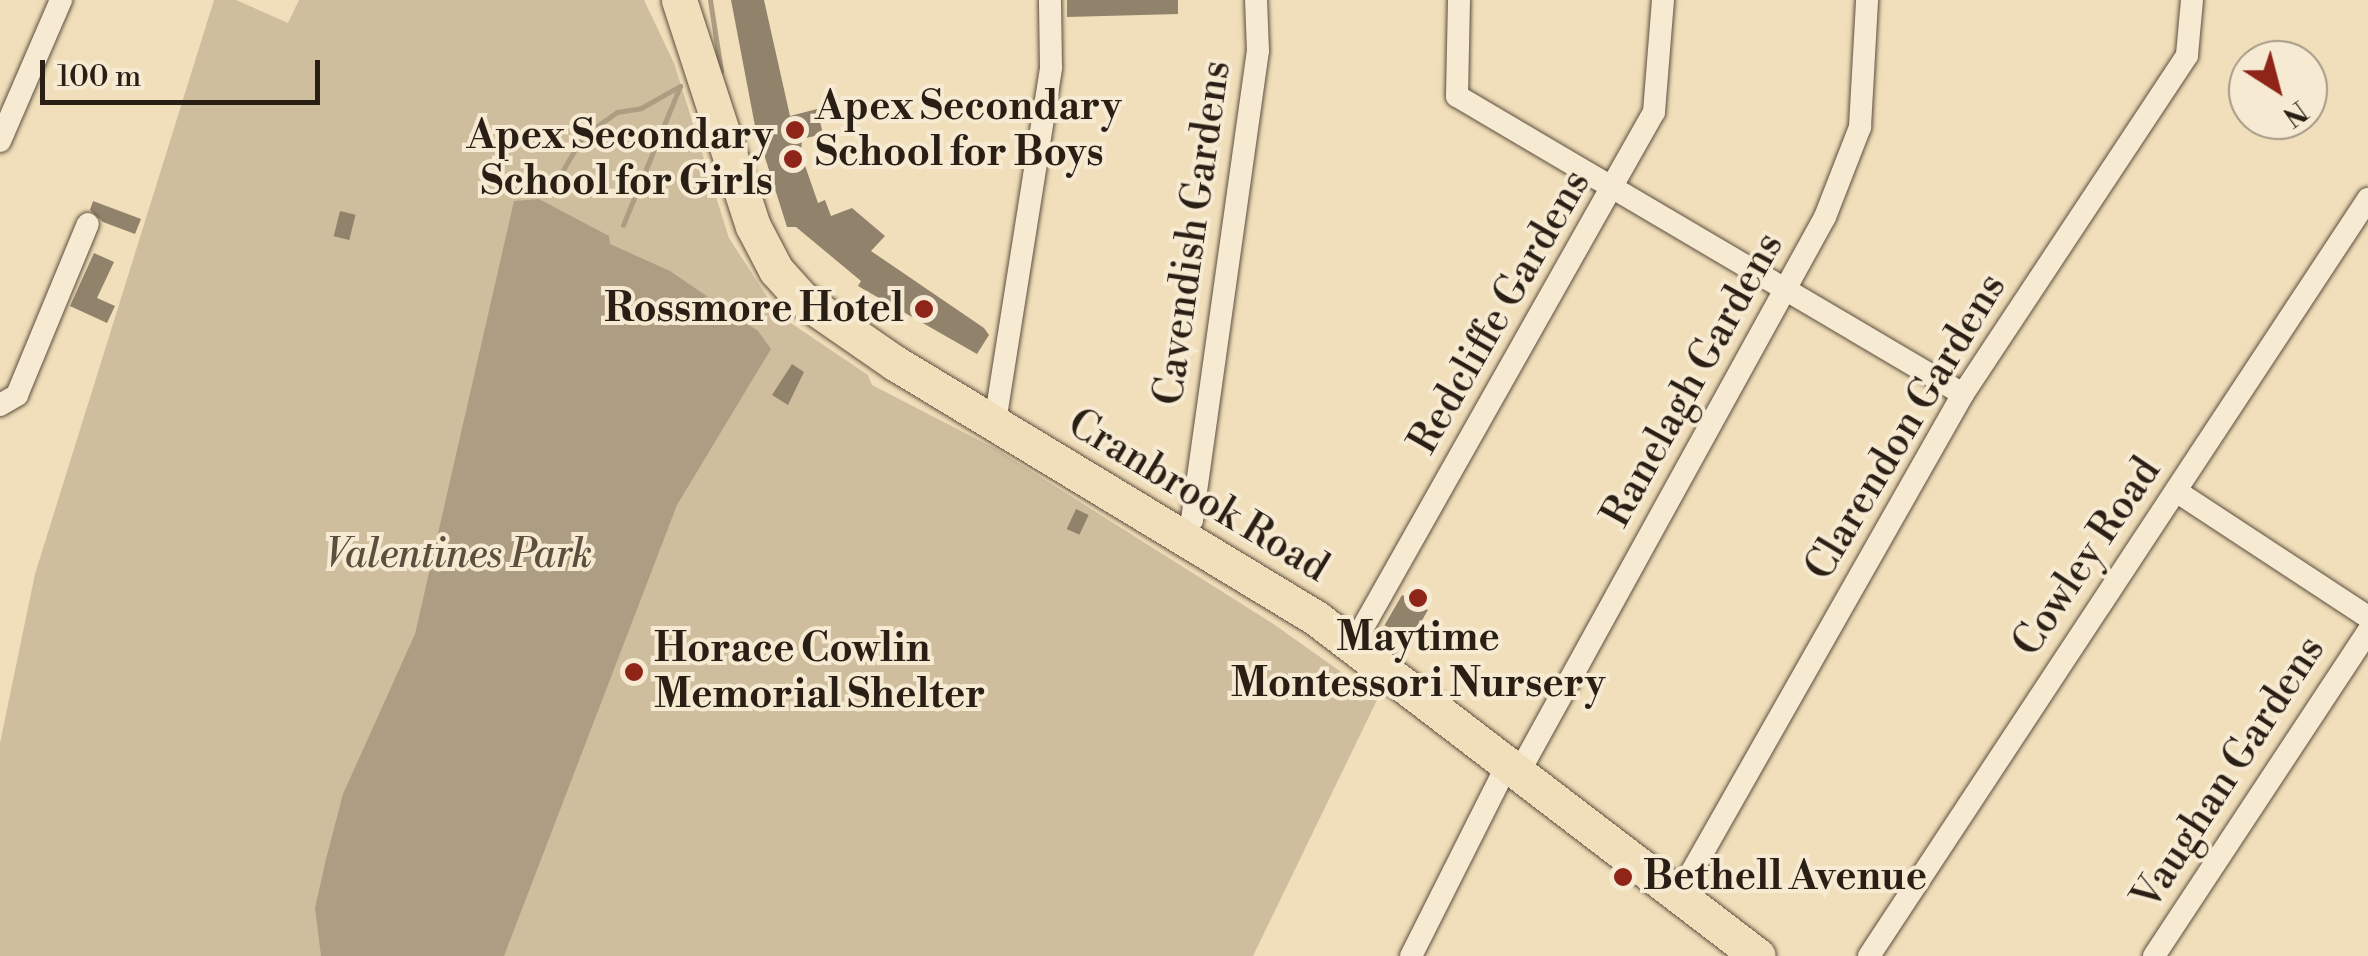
<!DOCTYPE html>
<html>
<head>
<meta charset="utf-8">
<style>
	body { margin:0 }
	#map { position:relative; width:2368px; height:956px; overflow:hidden; background:#f1deba; font-family:"Libre Bodoni",serif }
	div>[style] { position:absolute }
	[style*='--x'] { left:calc(var(--x)*1px); top:calc(var(--y)*1px); width:calc(var(--w)*1px); rotate:calc(var(--a)*1deg) }
	.green>* { inset:0; background:#cfbe9e }
	.water>* { inset:0; background:#ad9d82 }
	.stream>* { height:5px; margin:-2.5px; padding:0 2.5px; transform-origin:2.5px; border-radius:2.5px; background:#ad9d82 }
	.building>* { inset:0; background:#91826b; transform-origin:0 0 }
	.roads { filter:drop-shadow(0 0 2px #5c4f3e) drop-shadow(0 0 2px #5c4f3e) }
	.street>* { height:22px; margin:-11px; padding:0 11px; transform-origin:11px; border-radius:11px; background:#f6ead2 }
	.primary>* { height:35px; margin:-17.5px; padding:0 17.5px; transform-origin:17.5px; border-radius:17.5px; background:#f1deba }
	.dots>* { width:28px; height:28px; translate:-50% -50%; box-sizing:border-box; border:5px solid #f6ead2; border-radius:50% }
	span { translate:-50% -50%; white-space:nowrap; text-align:center; line-height:1.15; -webkit-text-stroke:8px #f6ead2; paint-order:stroke }
	.poi-label { font-size:40px; color:#2a1f15; font-weight:700 }
	.left { translate:0 -50%; text-align:left }
	.right { translate:-100% -50%; text-align:right }
	.street-label { font-size:40px; color:#2a1f15 }
	.park-label { font-size:40px; color:#5c4f3e; font-style:italic }
	.north { position:absolute; left:2228px; top:40px; width:100px; height:100px; box-sizing:border-box; background:#f6ead2; border:2px solid #a49986; border-radius:50%; rotate:144deg; font-size:28px; font-weight:700; line-height:40px; text-align:center; color:#2a1f15 }
	.north::after { content:''; display:block; margin:auto; width:35px; height:45px; background:#8f2418; clip-path:polygon(50% 0,100% 100%,50% 72%,0 100%) }
	.scale { position:absolute; left:40px; top:60px; width:280px; height:45px; box-sizing:border-box; border:5px solid #2a1f15; border-top:0; padding-left:12px; font-size:30px; line-height:35px; white-space:nowrap; color:#2a1f15; -webkit-text-stroke:8px #f6ead2; paint-order:stroke }
</style>
</head>
<body>
<div id="map">
	<div class="green">
		<div style="clip-path:polygon(214px 0,236px 0,288px 23px,299px 0,644px 0,674px 63px,729px 238px,779px 315px,868px 375px,872px 385px,996px 449px,1272px 623px,1378px 698px,1253px 956px,0 956px,0 743px,35px 574px)"></div>
	</div>
	<div class="water">
		<div style="clip-path:polygon(539px 199px,609px 236px,610px 244px,670px 271px,758px 331px,771px 349px,677px 505px,504px 956px,321px 956px,315px 908px,326px 859px,343px 794px,415px 634px,514px 201px)"></div>
	</div>
	<div class="stream">
		<div style="--x:710;--y:0;--w:72;--a:81.2"></div>
		<div style="--x:554;--y:185;--w:57;--a:-59.4"></div>
		<div style="--x:583;--y:136;--w:42;--a:-35.2"></div>
		<div style="--x:617;--y:112;--w:24;--a:-9"></div>
		<div style="--x:641;--y:108;--w:45;--a:-29.4"></div>
		<div style="--x:680;--y:86;--w:150;--a:112.3"></div>
	</div>
	<div class="building">
		<div style="clip-path:polygon(731px 0,764px 0,790px 116px,817px 109px,823px 134px,802px 139px,801px 154px,818px 203px,825px 200px,831px 216px,852px 208px,885px 236px,871px 251px,984px 328px,989px 335px,977px 354px,858px 286px,861px 281px,796px 227px,787px 227px,755px 126px)"></div>
		<div style="clip-path:polygon(1067px 0,1178px 0,1178px 14px,1067px 17px)"></div>
		<div style="clip-path:polygon(93px 201px,141px 219px,135px 234px,103px 222px,90px 210px)"></div>
		<div style="left:340px;top:211px;width:16px;height:26px;rotate:14deg"></div>
		<div style="clip-path:polygon(94px 253px,114px 262px,97px 298px,115px 306px,107px 323px,70px 306px)"></div>
		<div style="clip-path:polygon(792px 364px,804px 372px,788px 405px,772px 395px)"></div>
		<div style="left:1076px;top:509px;width:14px;height:22px;rotate:25deg"></div>
		<div style="left:1402px;top:595px;width:30px;height:35px;rotate:30deg"></div>
	</div>
	<div class="roads">
		<div class="street">
			<div style="--x:1459;--y:0;--w:96;--a:91.2"></div>
			<div style="--x:1457;--y:96;--w:587;--a:30.5"></div>
			<div style="--x:0;--y:141;--w:154;--a:-66.6"></div>
			<div style="--x:0;--y:405;--w:20;--a:-30"></div>
			<div style="--x:17;--y:395;--w:185;--a:-67.5"></div>
			<div style="--x:995;--y:422;--w:359;--a:-81"></div>
			<div style="--x:1051;--y:67;--w:67;--a:-90.9"></div>
			<div style="--x:2176;--y:491;--w:230;--a:33.3"></div>
			<div style="--x:1182;--y:533;--w:16;--a:-52"></div>
			<div style="--x:1192;--y:520;--w:474;--a:-82"></div>
			<div style="--x:1258;--y:51;--w:51;--a:-92.2"></div>
			<div style="--x:1353;--y:645;--w:612;--a:-60.55"></div>
			<div style="--x:1654;--y:112;--w:112;--a:-85.4"></div>
			<div style="--x:1518;--y:774;--w:636;--a:-61.14"></div>
			<div style="--x:1825;--y:217;--w:97;--a:-68.7"></div>
			<div style="--x:1860;--y:127;--w:127;--a:-86.8"></div>
			<div style="--x:1678;--y:896;--w:577;--a:-60.42"></div>
			<div style="--x:1963;--y:394;--w:406;--a:-56.5"></div>
			<div style="--x:2187;--y:55;--w:55;--a:-84.8"></div>
			<div style="--x:1411;--y:956;--w:212;--a:-63.3"></div>
			<div style="--x:1869;--y:956;--w:907;--a:-56.61"></div>
			<div style="--x:2154;--y:956;--w:389;--a:-56.6"></div>
		</div>
		<div class="primary">
			<div style="--x:679;--y:0;--w:238;--a:71.9"></div>
			<div style="--x:753;--y:226;--w:50;--a:62.4"></div>
			<div style="--x:776;--y:270;--w:38;--a:48"></div>
			<div style="--x:801;--y:298;--w:114;--a:34.7"></div>
			<div style="--x:895;--y:363;--w:492;--a:31.2"></div>
			<div style="--x:1316;--y:618;--w:556;--a:37.41"></div>
		</div>
	</div>
	<div class="dots">
		<div style="left:795px;top:130px;background:#8f2418"></div>
		<div style="left:793px;top:159px;background:#8f2418"></div>
		<div style="left:924px;top:309px;background:#8f2418"></div>
		<div style="left:1418px;top:598px;background:#8f2418"></div>
		<div style="left:634px;top:672px;background:#8f2418"></div>
		<div style="left:1623px;top:877px;background:#8f2418"></div>
	</div>
	<div class="poi-label">
		<span class="left" style="left:815px;top:130px">Apex Secondary<br>School for Boys</span>
		<span class="right" style="left:773px;top:159px">Apex Secondary<br>School for Girls</span>
		<span class="right" style="left:904px;top:309px">Rossmore Hotel</span>
		<span style="left:1418px;top:661px">Maytime<br>Montessori Nursery</span>
		<span class="left" style="left:654px;top:672px">Horace Cowlin<br>Memorial Shelter</span>
		<span class="left" style="left:1643px;top:877px">Bethell Avenue</span>
	</div>
	<div class="street-label">
		<span style="left:1193px;top:233px;rotate:-82deg">Cavendish Gardens</span>
		<span style="left:1500px;top:312px;rotate:-60deg">Redcliffe Gardens</span>
		<span style="left:1693px;top:380px;rotate:-61deg">Ranelagh Gardens</span>
		<span style="left:1906px;top:427px;rotate:-59deg">Clarendon Gardens</span>
		<span style="left:1198px;top:496px;rotate:31deg">Cranbrook Road</span>
		<span style="left:2087px;top:557px;rotate:-56deg">Cowley Road</span>
		<span style="left:2229px;top:773px;rotate:-57deg">Vaughan Gardens</span>
	</div>
	<div class="park-label">
		<span style="left:459px;top:555px">Valentines Park</span>
	</div>
	<div class="north">N</div>
	<div class="scale">100 m</div>
</div>
</body>
</html>
